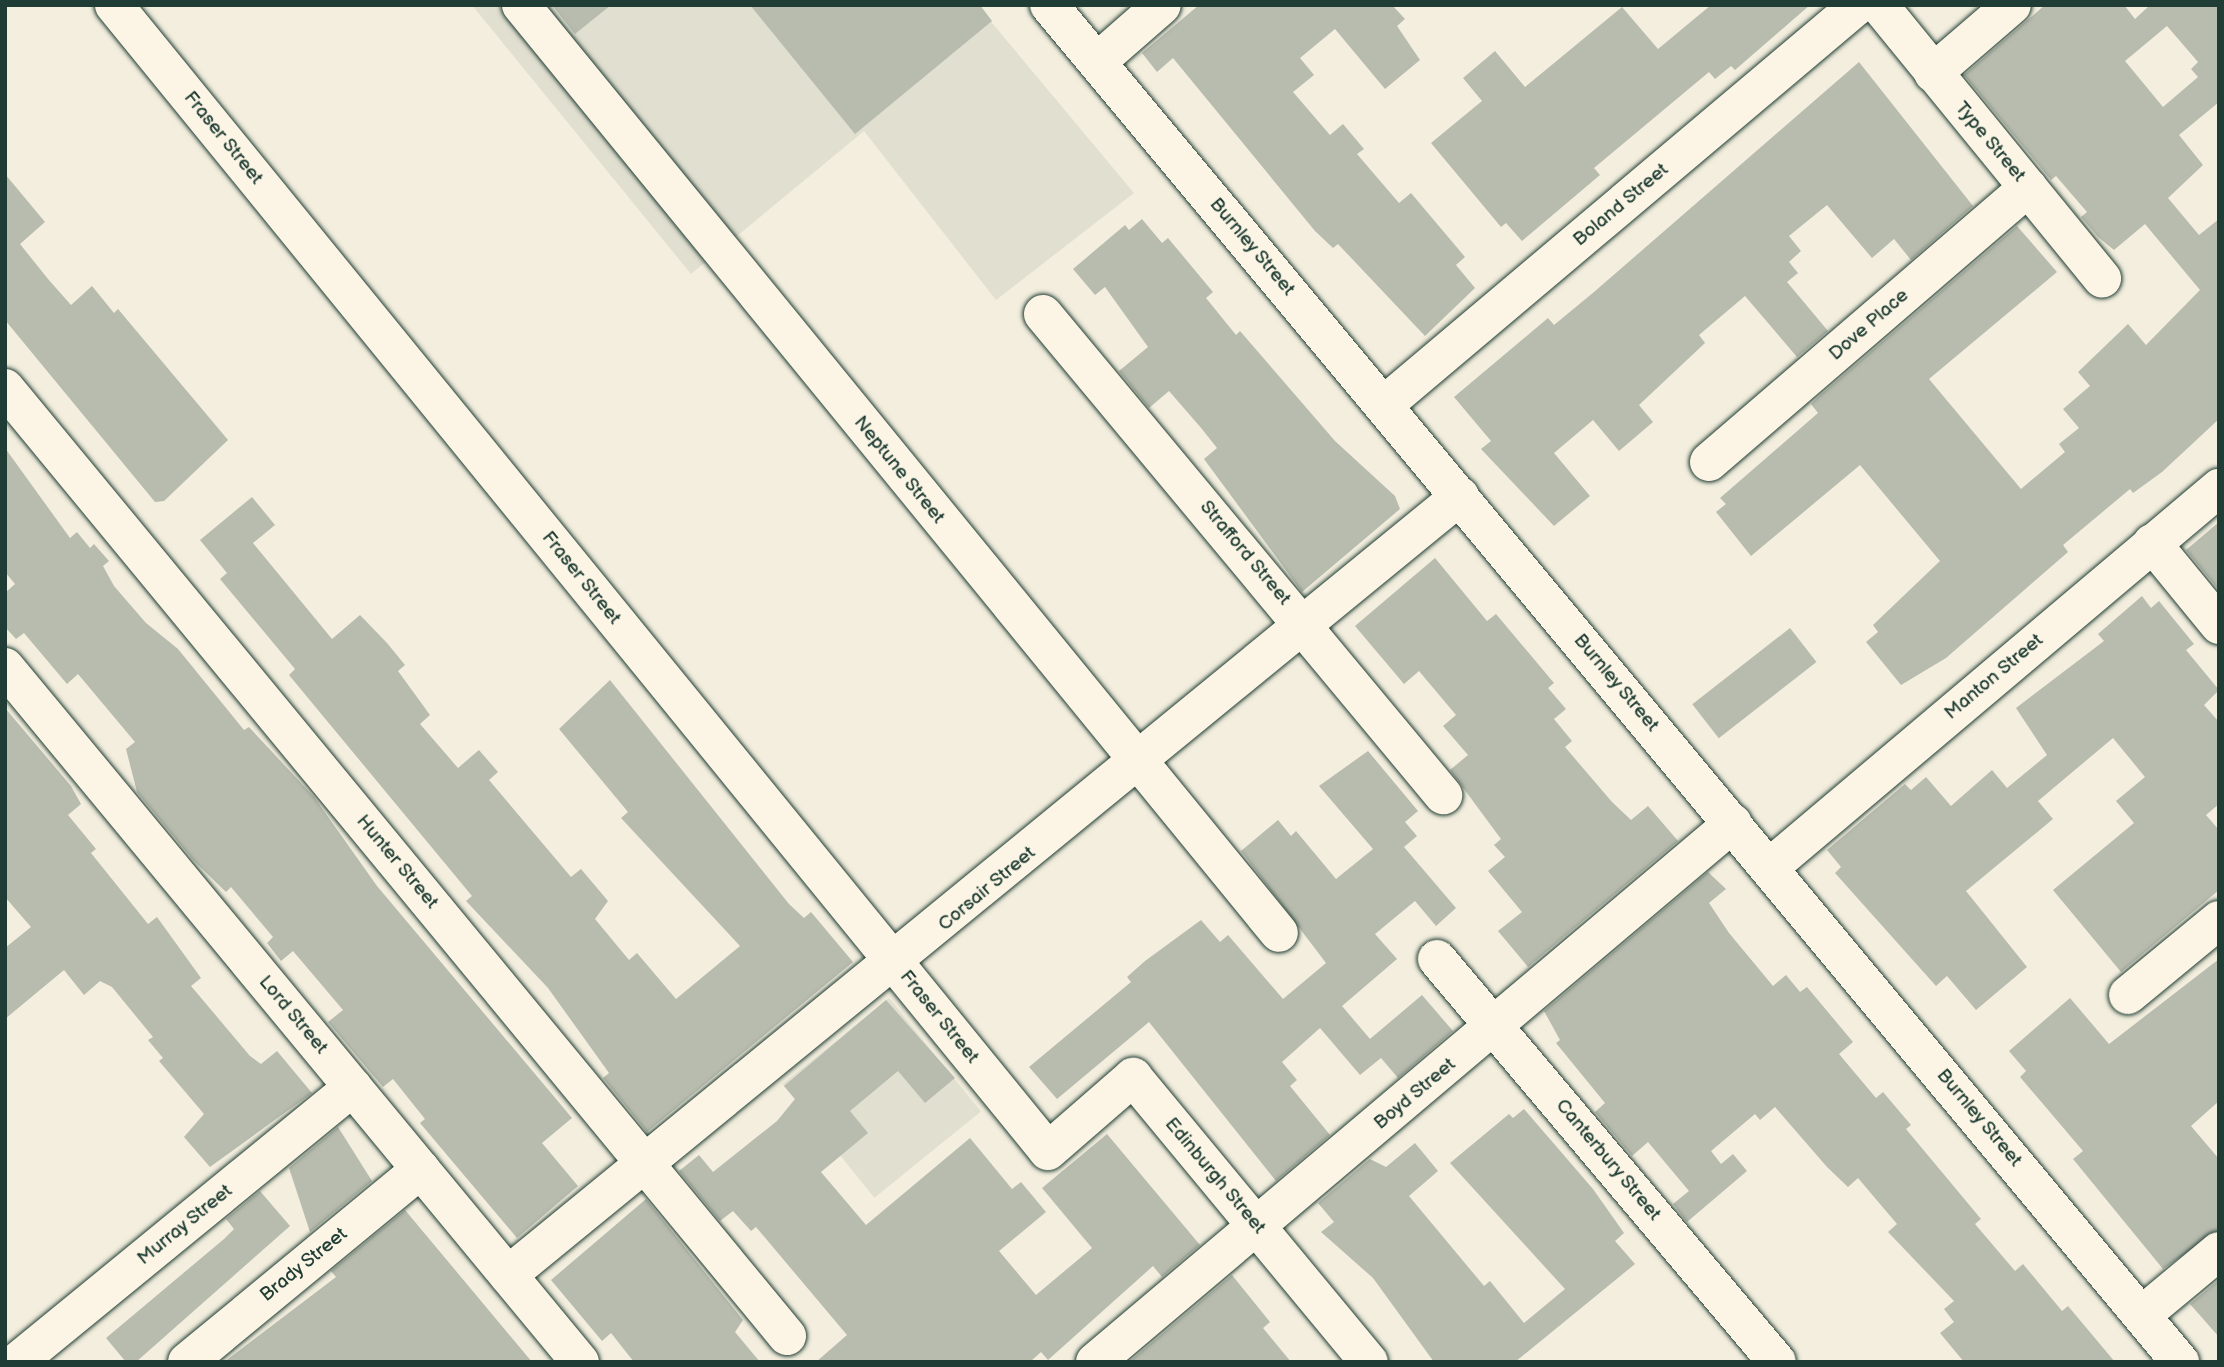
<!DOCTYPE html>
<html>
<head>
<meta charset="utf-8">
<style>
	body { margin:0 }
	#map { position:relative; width:2224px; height:1367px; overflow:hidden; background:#f3eede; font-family:"Balsamiq Sans",sans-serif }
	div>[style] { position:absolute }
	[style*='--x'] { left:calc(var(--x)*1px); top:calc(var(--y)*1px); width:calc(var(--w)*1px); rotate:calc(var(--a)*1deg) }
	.built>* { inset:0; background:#e1dfd0; transform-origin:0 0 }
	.building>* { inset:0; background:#b8bcae; transform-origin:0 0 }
	.roads { filter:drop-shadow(0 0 2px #1f3d34) drop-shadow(0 0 2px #1f3d34) }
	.minor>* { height:38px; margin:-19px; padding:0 19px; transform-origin:19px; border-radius:19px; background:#fcf5e5 }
	.major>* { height:38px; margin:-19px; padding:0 19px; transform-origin:19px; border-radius:19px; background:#fcf5e5 }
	span { translate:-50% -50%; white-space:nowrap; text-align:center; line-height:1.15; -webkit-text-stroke:5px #fcf5e5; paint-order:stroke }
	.street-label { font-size:19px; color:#1f3d34 }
	.frame { position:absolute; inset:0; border:7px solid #1f3d34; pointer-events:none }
</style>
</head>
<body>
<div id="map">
	<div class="built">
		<div style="clip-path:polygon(472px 5px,977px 5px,1134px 193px,996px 300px,864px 131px,691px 274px)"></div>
		<div style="left:889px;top:998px;width:146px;height:137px;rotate:51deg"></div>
	</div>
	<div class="building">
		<div style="clip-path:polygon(552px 5px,611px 5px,575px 34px)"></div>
		<div style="clip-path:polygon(750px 5px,980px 5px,992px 21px,855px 134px)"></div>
		<div style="clip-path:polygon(1199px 5px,1392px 5px,1405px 19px,1397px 26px,1420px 60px,1385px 89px,1335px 29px,1300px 58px,1314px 75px,1293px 92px,1330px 135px,1343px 124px,1364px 149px,1357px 154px,1399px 203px,1411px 193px,1465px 257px,1456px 265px,1475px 288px,1425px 336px,1338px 244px,1333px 248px,1315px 231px,1173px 58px,1157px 72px,1142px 53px)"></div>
		<div style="clip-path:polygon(1711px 5px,1810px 5px,1735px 70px,1731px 66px,1715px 79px,1709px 72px,1594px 168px,1600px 175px,1522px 241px,1506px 223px,1501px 227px,1431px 143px,1482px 101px,1463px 78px,1495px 51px,1525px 87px,1622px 7px,1658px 49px)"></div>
		<div style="clip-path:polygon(evenodd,2045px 5px,2124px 5px,2135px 19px,2150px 5px,2219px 5px,2219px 102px,2179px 135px,2203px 165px,2168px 198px,2199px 235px,2219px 219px,2219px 419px,2162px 472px,2133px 493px,2130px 489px,2063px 545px,2068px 552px,1946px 658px,1901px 685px,1866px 642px,1878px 632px,1873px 625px,1940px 561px,1860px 465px,1751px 556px,1716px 512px,1726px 504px,1720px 498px,1818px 413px,1811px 404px,1817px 398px,2017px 226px,2057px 272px,1929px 379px,2021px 489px,2065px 452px,2059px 444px,2079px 428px,2063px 409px,2090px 386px,2078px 372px,2128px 324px,2146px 345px,2200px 290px,2145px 224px,2114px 250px,2098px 237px,2081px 217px,2087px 212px,2056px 176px,2051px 180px,1964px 75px,2045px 5px,2167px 26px,2198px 62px,2191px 69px,2198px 77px,2163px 107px,2125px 61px,2167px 26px)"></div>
		<div style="clip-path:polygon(1859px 62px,1973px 206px,1911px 260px,1894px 239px,1872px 258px,1827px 205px,1789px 236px,1801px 251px,1789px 262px,1798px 273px,1787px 282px,1828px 331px,1797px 357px,1745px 296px,1699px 335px,1705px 343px,1639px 405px,1653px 422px,1619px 451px,1593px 420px,1554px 453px,1590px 496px,1554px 526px,1481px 449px,1491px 441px,1454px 397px,1548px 318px,1554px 325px,1594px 292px)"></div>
		<div style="clip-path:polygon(5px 174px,45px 222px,20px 244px,48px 279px,71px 305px,92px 286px,114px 313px,118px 309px,228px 440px,164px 501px,155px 502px,5px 320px)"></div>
		<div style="clip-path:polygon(1142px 219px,1162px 243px,1168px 238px,1213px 292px,1206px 298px,1236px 335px,1240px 331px,1335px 441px,1395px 496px,1400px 509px,1302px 592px,1204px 459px,1217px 448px,1202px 429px,1169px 391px,1149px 408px,1119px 371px,1148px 347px,1105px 287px,1095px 295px,1073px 269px,1125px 225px,1129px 230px)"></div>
		<div style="clip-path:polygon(5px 448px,70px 538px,77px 532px,90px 548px,94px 544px,109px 561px,103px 566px,114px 586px,146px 623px,178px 649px,244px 730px,249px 727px,314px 797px,377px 886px,572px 1118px,542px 1143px,578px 1186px,517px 1238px,420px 1123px,425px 1119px,393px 1079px,383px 1087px,328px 1022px,343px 1010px,293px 951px,281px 961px,267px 943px,273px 937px,231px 887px,226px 892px,194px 861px,137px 792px,126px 749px,135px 742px,78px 674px,67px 684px,24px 633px,16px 639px,5px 627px,5px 593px,15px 584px,5px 572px)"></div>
		<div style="clip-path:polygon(252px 497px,275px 525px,253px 543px,332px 639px,360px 615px,387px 643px,405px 665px,398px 671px,430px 715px,420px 724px,458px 768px,479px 750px,498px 772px,489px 780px,571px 877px,581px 869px,608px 901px,595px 919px,629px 960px,637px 953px,676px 999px,740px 946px,621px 818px,628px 812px,559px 729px,610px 680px,789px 904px,804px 918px,811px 912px,853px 962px,647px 1132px,603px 1078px,609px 1073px,548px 988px,466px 901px,472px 896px,289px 675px,295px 669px,220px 579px,227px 573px,200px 540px)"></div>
		<div style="clip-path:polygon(2219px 522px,2219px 590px,2186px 550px)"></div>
		<div style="clip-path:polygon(1435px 558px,1487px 621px,1496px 614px,1554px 683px,1548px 688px,1566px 709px,1554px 719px,1572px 741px,1565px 747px,1612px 802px,1631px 820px,1648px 806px,1678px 841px,1528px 967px,1498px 931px,1522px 912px,1488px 871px,1505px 857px,1494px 845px,1501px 839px,1450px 770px,1468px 755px,1443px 726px,1456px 715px,1419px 671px,1404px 684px,1355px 626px)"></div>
		<div style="clip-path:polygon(2142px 596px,2151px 608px,2159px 601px,2194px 644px,2186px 650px,2219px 690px,2204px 705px,2219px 722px,2219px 804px,2206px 815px,2219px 830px,2219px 890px,2121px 972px,2053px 890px,2134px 823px,2116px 801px,2145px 777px,2113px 738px,2038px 801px,2053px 819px,1966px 891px,2027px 967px,1976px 1010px,1947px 976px,1936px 986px,1835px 873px,1841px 867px,1827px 850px,1905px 784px,1911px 790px,1926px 777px,1951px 806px,1992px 770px,2007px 788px,2047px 755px,2016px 708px,2104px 641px,2098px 634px)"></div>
		<div style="left:1790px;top:628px;width:43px;height:124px;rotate:52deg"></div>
		<div style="clip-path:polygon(5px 708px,71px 786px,81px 804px,68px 815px,96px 849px,91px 853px,148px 924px,157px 917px,201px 978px,191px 986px,250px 1056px,261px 1064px,277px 1051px,312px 1093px,210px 1167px,184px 1137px,204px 1114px,159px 1061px,163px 1058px,148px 1040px,153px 1037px,112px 987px,100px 981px,84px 995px,64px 970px,5px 1019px,5px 948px,31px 927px,5px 897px)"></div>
		<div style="clip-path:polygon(1368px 751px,1418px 811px,1405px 822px,1417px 836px,1404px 847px,1456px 908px,1436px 926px,1415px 901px,1375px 934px,1397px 959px,1342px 1006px,1370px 1039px,1422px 995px,1453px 1031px,1398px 1078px,1381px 1058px,1360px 1075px,1320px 1028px,1282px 1062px,1297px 1080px,1290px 1086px,1330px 1135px,1276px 1181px,1149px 1022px,1057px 1099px,1029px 1067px,1131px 982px,1127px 977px,1145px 961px,1201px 920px,1220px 942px,1228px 935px,1283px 999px,1326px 963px,1241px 851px,1278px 820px,1291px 836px,1296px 831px,1336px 879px,1373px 849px,1319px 786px)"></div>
		<div style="clip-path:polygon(1708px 872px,1726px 889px,1709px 903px,1729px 933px,1773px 986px,1786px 975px,1800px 992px,1807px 987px,1853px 1042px,1839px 1054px,1876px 1098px,1883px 1092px,1911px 1125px,1906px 1129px,1981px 1219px,1975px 1224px,2015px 1271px,2023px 1264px,2062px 1311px,2068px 1306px,2115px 1362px,1964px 1362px,1940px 1333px,1954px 1322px,1944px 1309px,1954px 1301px,1888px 1232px,1897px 1224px,1858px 1178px,1848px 1187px,1827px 1167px,1775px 1107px,1760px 1120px,1755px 1114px,1711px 1151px,1721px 1164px,1733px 1154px,1747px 1171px,1687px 1222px,1673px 1204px,1689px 1191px,1648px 1142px,1632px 1156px,1595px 1112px,1605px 1103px,1556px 1043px,1560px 1040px,1544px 1011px)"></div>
		<div style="clip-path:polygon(2219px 959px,2219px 1101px,2191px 1126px,2219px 1159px,2219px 1230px,2163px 1269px,2073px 1159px,2083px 1151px,2020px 1077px,2026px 1071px,2009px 1051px,2070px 998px,2109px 1044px)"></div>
		<div style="clip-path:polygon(886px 1000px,955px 1078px,925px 1103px,898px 1071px,850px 1111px,868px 1133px,821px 1172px,866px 1225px,970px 1138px,1012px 1189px,1021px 1182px,1046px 1212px,999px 1251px,1036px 1295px,1092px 1248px,1042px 1188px,1107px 1134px,1200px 1245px,1162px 1277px,1153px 1266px,1048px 1360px,1041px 1352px,1030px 1362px,816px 1362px,847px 1335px,756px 1227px,751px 1231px,733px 1211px,720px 1221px,679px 1171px,699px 1155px,713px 1172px,777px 1121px,795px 1099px,784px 1086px)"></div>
		<div style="clip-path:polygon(1524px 1109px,1593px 1189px,1624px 1233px,1615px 1241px,1635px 1264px,1515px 1362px,1434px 1362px,1373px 1278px,1321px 1232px,1334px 1222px,1318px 1203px,1370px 1159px,1386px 1167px,1415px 1143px,1438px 1171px,1409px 1196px,1484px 1286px,1490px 1281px,1524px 1323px,1565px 1289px,1450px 1163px,1509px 1114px,1513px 1118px)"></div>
		<div style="clip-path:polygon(338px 1127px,372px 1181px,310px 1232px,289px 1168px)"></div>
		<div style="clip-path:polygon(260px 1191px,290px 1226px,136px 1362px,126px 1362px,106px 1338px,224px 1239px,234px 1229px,226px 1219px)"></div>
		<div style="clip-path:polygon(646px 1199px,743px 1320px,735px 1332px,760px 1362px,634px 1362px,611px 1333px,602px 1341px,551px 1280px)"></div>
		<div style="clip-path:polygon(405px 1210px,532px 1362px,224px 1362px,336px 1277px,331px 1271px)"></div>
		<div style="clip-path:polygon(1232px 1275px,1270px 1322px,1263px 1328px,1291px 1362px,1129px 1362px)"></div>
		<div style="clip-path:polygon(2219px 1280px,2219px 1337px,2190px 1304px)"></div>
	</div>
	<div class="roads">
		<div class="minor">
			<div style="--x:114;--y:5;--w:1478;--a:50.82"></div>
			<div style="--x:1048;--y:1151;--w:113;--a:-41"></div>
			<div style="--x:1133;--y:1077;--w:370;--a:50.4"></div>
			<div style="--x:521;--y:5;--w:1198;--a:50.76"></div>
			<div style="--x:1879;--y:5;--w:353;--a:50.8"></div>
			<div style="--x:1097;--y:62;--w:86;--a:-41.2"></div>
			<div style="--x:1933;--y:73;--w:104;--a:-40.7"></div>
			<div style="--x:1043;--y:314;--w:626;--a:50.25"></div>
			<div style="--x:5;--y:388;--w:1229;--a:50.48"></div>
			<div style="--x:1384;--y:405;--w:620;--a:-40.16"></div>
			<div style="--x:1709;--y:462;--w:421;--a:-40.7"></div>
			<div style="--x:2152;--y:543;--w:106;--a:50.7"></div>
			<div style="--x:5;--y:667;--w:902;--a:50.4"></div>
			<div style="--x:1770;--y:867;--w:588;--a:-40.17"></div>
			<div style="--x:1437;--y:959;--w:527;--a:49.85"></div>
			<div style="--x:2128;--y:995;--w:118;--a:-39.5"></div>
			<div style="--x:508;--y:1275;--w:1230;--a:-39.29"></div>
			<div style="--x:2142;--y:1315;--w:100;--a:-39.7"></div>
			<div style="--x:17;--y:1362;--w:434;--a:-39.3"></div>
			<div style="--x:187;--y:1362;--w:303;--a:-39.5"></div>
			<div style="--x:1095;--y:1362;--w:835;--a:-40.19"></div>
		</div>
		<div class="major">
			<div style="--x:1049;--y:5;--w:1767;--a:50.19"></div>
		</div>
	</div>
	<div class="street-label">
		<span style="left:223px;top:138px;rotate:51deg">Fraser Street</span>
		<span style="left:1990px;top:142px;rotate:50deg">Type Street</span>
		<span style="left:1621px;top:205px;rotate:-40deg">Boland Street</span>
		<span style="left:1252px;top:247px;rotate:50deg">Burnley Street</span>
		<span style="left:1869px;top:325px;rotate:-41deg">Dove Place</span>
		<span style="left:899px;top:470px;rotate:51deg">Neptune Street</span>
		<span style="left:1245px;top:553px;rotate:50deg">Strafford Street</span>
		<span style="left:581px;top:578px;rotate:51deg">Fraser Street</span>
		<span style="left:1994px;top:677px;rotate:-40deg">Manton Street</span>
		<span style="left:1616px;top:683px;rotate:50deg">Burnley Street</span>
		<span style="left:397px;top:862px;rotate:50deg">Hunter Street</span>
		<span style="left:987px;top:889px;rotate:-40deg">Corsair Street</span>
		<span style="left:293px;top:1015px;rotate:50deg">Lord Street</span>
		<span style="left:939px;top:1017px;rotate:51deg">Fraser Street</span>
		<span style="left:1415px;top:1094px;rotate:-40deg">Boyd Street</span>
		<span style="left:1979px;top:1118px;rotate:50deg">Burnley Street</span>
		<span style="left:1608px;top:1160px;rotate:50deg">Canterbury Street</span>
		<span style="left:1215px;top:1176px;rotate:50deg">Edinburgh Street</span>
		<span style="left:185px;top:1225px;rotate:-39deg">Murray Street</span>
		<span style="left:304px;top:1265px;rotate:-39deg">Brady Street</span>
	</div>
	<div class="frame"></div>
</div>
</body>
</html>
